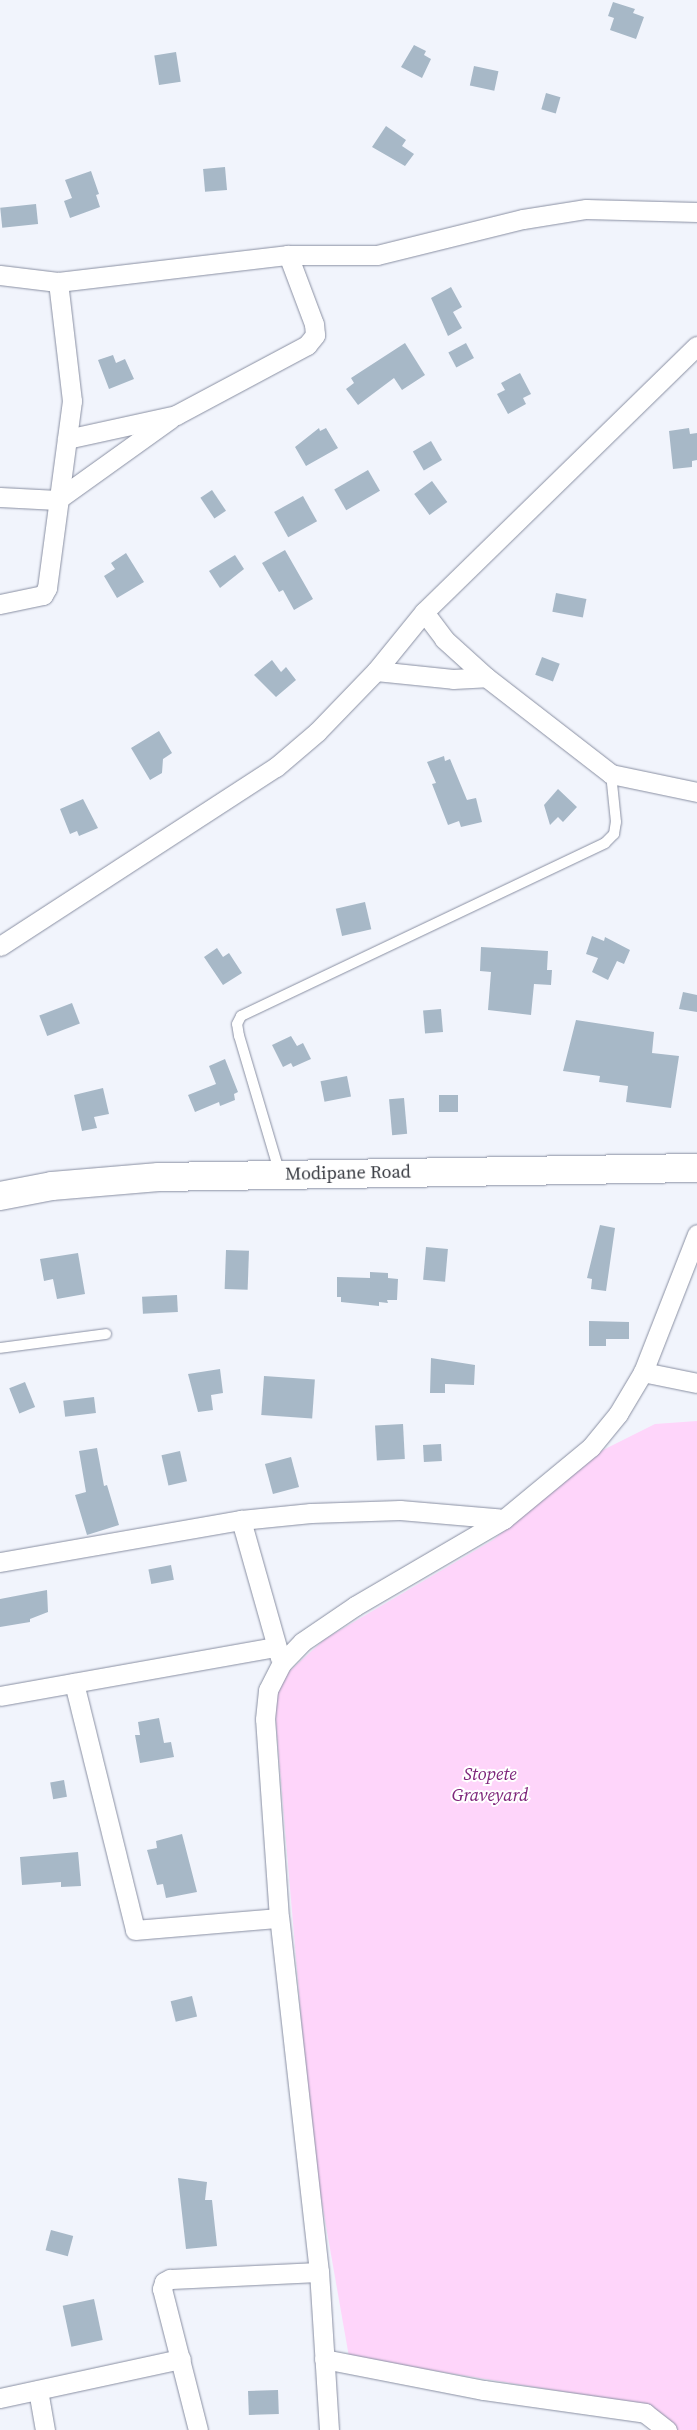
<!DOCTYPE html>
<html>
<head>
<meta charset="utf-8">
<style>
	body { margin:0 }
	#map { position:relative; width:697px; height:2430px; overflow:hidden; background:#f1f4fc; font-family:"Source Serif 4",serif }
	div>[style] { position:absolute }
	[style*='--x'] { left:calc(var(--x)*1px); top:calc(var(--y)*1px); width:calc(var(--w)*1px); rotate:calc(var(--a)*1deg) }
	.green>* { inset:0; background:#fed5fa }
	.building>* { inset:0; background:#a7b8c7; transform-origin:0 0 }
	.roads { filter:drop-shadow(0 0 1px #898fa2) drop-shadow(0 0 1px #898fa2) }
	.lane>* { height:10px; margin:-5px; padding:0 5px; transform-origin:5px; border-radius:5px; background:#fff }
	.street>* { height:19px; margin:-9.5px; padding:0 9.5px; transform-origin:9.5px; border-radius:9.5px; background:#fff }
	.secondary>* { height:28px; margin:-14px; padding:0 14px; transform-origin:14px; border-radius:14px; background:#fff }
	span { translate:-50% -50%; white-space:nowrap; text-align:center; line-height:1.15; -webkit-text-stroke:4px #fff; paint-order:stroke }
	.street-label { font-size:18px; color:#363940 }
	.park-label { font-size:18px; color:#7d257a; font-style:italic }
</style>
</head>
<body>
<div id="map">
	<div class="green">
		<div style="clip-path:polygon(697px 1421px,697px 2430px,676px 2430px,645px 2405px,349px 2357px,312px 2146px,274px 1700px,284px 1676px,325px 1639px,493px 1540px,597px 1453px,655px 1424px)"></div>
	</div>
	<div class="building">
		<div style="clip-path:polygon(613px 2px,635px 9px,633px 13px,644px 17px,636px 39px,610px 30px,614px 18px,608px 16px)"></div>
		<div style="clip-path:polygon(414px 45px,426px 51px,424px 55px,431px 59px,422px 78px,401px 67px)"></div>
		<div style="left:176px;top:52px;width:30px;height:22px;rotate:81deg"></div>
		<div style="left:474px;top:66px;width:25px;height:20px;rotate:12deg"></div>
		<div style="left:546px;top:93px;width:15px;height:17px;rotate:16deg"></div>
		<div style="clip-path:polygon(386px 126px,406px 140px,402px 146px,414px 154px,405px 166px,372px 147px)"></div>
		<div style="left:225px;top:167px;width:23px;height:22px;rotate:85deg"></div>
		<div style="clip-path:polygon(91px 171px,99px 194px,96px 195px,100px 207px,70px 218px,64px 201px,72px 198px,65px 180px)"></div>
		<div style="left:36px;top:204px;width:20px;height:36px;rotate:84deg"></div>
		<div style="clip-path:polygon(451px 287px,462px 307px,453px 312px,462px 328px,448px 336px,431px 298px)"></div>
		<div style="clip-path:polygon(405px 343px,425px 375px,402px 390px,394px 378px,358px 405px,346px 389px,354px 383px,351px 378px)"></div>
		<div style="left:466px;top:343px;width:17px;height:20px;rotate:62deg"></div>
		<div style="clip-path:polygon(113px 355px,116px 363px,125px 359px,134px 379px,109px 389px,98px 360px)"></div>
		<div style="clip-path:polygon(520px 373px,531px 394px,523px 398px,526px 404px,508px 414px,497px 394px,505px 390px,501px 383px)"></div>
		<div style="clip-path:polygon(319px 428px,320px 431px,326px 428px,338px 448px,306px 466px,295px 447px)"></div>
		<div style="clip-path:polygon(689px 428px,690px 434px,697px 433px,697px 460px,692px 461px,692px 467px,673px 469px,669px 431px)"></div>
		<div style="left:431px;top:441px;width:22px;height:21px;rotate:60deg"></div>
		<div style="left:368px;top:470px;width:24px;height:39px;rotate:60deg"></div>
		<div style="left:432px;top:481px;width:26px;height:22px;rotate:54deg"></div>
		<div style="left:212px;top:490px;width:25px;height:14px;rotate:56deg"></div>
		<div style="left:303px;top:496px;width:29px;height:33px;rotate:61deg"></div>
		<div style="clip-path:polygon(285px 550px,313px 599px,294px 610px,283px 590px,279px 592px,262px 563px)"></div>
		<div style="clip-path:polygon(126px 553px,144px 582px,117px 598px,104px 576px,115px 569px,111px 563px)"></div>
		<div style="clip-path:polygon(235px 555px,244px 569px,220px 588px,209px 571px)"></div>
		<div style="left:556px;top:593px;width:31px;height:19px;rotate:11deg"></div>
		<div style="left:542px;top:657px;width:19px;height:19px;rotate:21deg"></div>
		<div style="clip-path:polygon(272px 660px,281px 672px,286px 667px,296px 680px,276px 697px,254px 675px)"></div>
		<div style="clip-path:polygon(159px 731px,172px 753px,163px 759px,162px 773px,150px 780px,131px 748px)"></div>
		<div style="clip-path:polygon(444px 756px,445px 761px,450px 759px,467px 800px,476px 798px,482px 822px,461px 827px,459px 821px,448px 825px,432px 784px,436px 783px,427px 762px)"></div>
		<div style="clip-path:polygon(558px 789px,577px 807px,563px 822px,558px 817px,550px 825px,544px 805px)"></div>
		<div style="clip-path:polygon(83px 799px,98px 828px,79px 836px,77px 831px,70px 834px,60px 809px)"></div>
		<div style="left:365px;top:902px;width:28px;height:30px;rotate:77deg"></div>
		<div style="clip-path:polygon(592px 936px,604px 941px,605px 937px,630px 950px,624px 964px,617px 961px,608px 980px,592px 972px,598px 958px,586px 954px)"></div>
		<div style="clip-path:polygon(481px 947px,548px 951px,547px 970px,552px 970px,551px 985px,534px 984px,531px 1015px,488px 1010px,491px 972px,480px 971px)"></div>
		<div style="clip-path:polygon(217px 948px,223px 957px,229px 953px,242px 973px,223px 985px,204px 957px)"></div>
		<div style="clip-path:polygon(683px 992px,697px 995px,697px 1012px,679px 1009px)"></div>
		<div style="left:72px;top:1003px;width:22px;height:35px;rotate:69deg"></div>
		<div style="left:441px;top:1009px;width:23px;height:18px;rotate:85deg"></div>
		<div style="clip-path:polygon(576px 1020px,654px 1032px,652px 1053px,679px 1056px,671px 1108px,626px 1102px,628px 1086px,599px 1082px,600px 1076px,563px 1071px)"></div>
		<div style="clip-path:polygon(291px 1036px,297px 1046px,303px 1043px,311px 1059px,293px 1067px,291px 1063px,283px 1067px,272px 1045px)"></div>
		<div style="clip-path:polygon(225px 1059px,238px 1092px,234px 1094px,235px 1100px,220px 1106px,219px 1102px,195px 1112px,188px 1095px,216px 1084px,209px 1066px)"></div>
		<div style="left:347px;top:1076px;width:21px;height:27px;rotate:79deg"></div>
		<div style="clip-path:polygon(103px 1088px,109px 1114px,94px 1117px,97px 1128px,82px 1131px,74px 1095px)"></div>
		<div style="left:458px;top:1095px;width:17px;height:19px;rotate:90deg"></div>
		<div style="left:404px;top:1098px;width:36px;height:15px;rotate:85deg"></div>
		<div style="clip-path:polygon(600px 1225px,615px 1228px,606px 1291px,591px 1289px,592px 1279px,587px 1278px)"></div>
		<div style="left:426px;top:1247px;width:22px;height:33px;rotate:5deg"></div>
		<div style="left:226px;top:1250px;width:23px;height:39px;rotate:2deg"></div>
		<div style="clip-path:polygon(78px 1253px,85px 1294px,57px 1299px,53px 1279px,44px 1281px,40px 1259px)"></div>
		<div style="clip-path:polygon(370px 1272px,388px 1273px,388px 1278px,398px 1279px,397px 1300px,387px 1300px,388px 1303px,379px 1302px,379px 1306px,341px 1302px,341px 1297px,337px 1297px,337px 1277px,370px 1278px)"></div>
		<div style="left:177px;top:1295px;width:17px;height:35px;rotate:87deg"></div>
		<div style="clip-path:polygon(589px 1321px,629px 1322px,629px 1339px,606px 1339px,606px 1346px,589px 1346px)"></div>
		<div style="clip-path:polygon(431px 1358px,475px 1365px,474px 1385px,445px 1384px,445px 1393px,430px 1393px)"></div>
		<div style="clip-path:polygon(220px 1369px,223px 1393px,211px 1395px,213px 1410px,198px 1412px,188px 1374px)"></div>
		<div style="left:264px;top:1376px;width:51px;height:39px;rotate:4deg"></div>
		<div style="left:25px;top:1382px;width:27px;height:17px;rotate:68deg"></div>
		<div style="left:94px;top:1397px;width:16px;height:31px;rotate:83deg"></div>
		<div style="left:403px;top:1424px;width:35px;height:28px;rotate:87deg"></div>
		<div style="left:441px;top:1444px;width:17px;height:18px;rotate:87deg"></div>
		<div style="clip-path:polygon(97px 1448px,104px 1486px,107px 1485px,119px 1525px,87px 1535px,75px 1495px,86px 1492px,79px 1451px)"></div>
		<div style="left:180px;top:1451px;width:31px;height:19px;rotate:77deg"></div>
		<div style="left:291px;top:1457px;width:31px;height:27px;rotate:75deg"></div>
		<div style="left:171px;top:1565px;width:15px;height:23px;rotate:79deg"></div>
		<div style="clip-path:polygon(47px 1590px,48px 1612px,30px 1619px,30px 1622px,0 1627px,0 1599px)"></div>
		<div style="clip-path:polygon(159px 1718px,164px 1743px,171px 1742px,174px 1757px,140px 1763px,135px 1735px,140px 1735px,138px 1722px)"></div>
		<div style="left:64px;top:1780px;width:17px;height:14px;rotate:80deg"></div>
		<div style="clip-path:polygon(182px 1834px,197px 1892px,166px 1898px,163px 1884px,157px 1885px,147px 1850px,157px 1848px,156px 1841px)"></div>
		<div style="clip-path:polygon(78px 1852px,81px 1886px,61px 1887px,61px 1882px,22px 1885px,20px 1857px)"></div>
		<div style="left:192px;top:1996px;width:21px;height:22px;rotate:76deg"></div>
		<div style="clip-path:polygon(178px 2178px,207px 2182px,205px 2200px,212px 2200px,217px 2246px,186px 2249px)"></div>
		<div style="left:51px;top:2230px;width:23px;height:21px;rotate:15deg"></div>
		<div style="left:94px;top:2299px;width:42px;height:32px;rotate:78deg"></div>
		<div style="left:278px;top:2390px;width:24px;height:30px;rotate:88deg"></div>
	</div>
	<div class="roads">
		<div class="lane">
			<div style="--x:280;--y:1174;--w:144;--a:-106.5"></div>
			<div style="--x:239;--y:1036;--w:12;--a:-99"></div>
			<div style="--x:237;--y:1024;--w:9;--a:-63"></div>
			<div style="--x:241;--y:1016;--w:403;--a:-25.4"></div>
			<div style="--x:605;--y:843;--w:13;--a:-45"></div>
			<div style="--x:614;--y:834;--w:12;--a:-81"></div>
			<div style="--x:616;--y:822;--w:48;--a:-95.9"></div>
			<div style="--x:0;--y:1348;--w:107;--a:-7.5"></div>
		</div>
		<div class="street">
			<div style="--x:0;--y:275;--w:58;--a:6.9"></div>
			<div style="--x:58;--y:282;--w:232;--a:-6.7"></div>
			<div style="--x:288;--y:255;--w:89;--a:0"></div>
			<div style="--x:377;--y:255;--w:150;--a:-13.9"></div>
			<div style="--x:523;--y:219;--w:64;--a:-9"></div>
			<div style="--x:586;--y:209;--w:111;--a:1.5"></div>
			<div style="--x:67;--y:439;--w:112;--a:-12.4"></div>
			<div style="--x:176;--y:415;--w:149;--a:-28.1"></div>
			<div style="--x:307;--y:345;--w:13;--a:-51"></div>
			<div style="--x:315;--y:335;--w:11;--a:-95"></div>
			<div style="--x:314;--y:324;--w:74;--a:-110.6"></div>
			<div style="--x:0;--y:497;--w:57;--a:3"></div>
			<div style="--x:57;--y:500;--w:139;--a:-35.6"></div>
			<div style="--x:0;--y:604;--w:44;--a:-11.8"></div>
			<div style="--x:43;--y:595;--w:8;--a:-60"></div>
			<div style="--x:47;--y:588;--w:189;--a:-82.4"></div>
			<div style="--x:72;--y:401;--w:120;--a:-96.7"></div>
			<div style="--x:424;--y:612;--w:34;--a:53"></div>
			<div style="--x:444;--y:639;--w:57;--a:42.1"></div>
			<div style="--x:376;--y:671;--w:77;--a:5.9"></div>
			<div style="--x:453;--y:679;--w:33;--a:-3"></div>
			<div style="--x:486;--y:677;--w:158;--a:37.8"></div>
			<div style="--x:611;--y:774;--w:88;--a:11.8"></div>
			<div style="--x:0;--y:946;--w:329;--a:-33"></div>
			<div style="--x:276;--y:767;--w:54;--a:-40.5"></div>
			<div style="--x:317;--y:732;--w:85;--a:-46"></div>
			<div style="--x:376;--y:671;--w:76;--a:-50.9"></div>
			<div style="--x:424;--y:612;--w:381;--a:-44.3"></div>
			<div style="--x:643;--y:1372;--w:55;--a:11.5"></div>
			<div style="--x:241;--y:1520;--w:143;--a:74.2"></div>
			<div style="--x:0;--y:1562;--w:245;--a:-9.9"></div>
			<div style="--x:241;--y:1520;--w:70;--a:-5.7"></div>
			<div style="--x:311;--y:1513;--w:89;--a:-1.9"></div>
			<div style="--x:400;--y:1510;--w:104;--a:4.9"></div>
			<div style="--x:74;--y:1683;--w:254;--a:76.1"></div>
			<div style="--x:135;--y:1930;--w:144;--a:-4.8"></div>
			<div style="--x:0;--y:1696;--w:279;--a:-10.1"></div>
			<div style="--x:324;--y:2359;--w:163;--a:11"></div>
			<div style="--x:484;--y:2390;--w:163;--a:8.1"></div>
			<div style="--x:645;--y:2413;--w:28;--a:38"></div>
			<div style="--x:38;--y:2390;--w:41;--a:80.1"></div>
			<div style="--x:0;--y:2398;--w:185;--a:-12.2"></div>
			<div style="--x:198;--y:2430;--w:146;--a:-104.3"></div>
			<div style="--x:162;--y:2289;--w:7;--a:-74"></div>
			<div style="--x:164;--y:2282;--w:7;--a:-27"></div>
			<div style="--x:170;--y:2279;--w:149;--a:-2.7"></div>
			<div style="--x:329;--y:2430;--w:158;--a:-93.6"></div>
			<div style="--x:319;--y:2272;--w:356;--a:-96.4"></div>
			<div style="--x:279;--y:1918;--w:199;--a:-94"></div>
			<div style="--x:265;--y:1719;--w:29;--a:-84"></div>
			<div style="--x:268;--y:1690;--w:30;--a:-63"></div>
			<div style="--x:282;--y:1663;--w:29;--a:-46"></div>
			<div style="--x:302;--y:1642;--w:64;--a:-34.2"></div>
			<div style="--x:355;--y:1606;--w:173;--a:-30.3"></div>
			<div style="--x:504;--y:1519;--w:113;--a:-39.6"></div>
			<div style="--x:591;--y:1447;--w:43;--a:-50.7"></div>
			<div style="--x:618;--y:1414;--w:49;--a:-59.2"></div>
			<div style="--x:643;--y:1372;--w:148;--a:-68.6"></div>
		</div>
		<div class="secondary">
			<div style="--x:0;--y:1196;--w:53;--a:-10.9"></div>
			<div style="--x:52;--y:1186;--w:107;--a:-4.8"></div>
			<div style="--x:159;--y:1177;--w:538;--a:-0.96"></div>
		</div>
	</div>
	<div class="street-label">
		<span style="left:348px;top:1173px;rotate:-1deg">Modipane Road</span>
	</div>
	<div class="park-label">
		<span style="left:490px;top:1785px">Stopete<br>Graveyard</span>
	</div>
</div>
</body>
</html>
